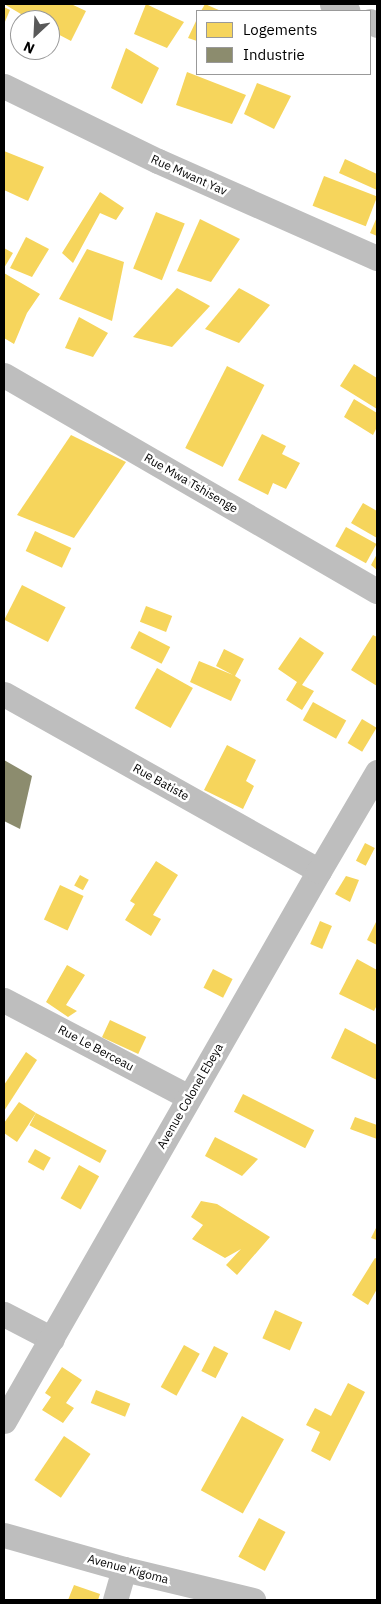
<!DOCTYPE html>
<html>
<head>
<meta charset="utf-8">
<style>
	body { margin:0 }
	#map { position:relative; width:381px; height:1604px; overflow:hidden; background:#fff; font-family:"IBM Plex Sans",sans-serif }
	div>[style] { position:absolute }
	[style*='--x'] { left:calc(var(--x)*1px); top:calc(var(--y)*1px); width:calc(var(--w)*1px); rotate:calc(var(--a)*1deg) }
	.homes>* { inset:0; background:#f6d55c; transform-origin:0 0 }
	.industry>* { inset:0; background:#8c8c6e }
	.minor>* { height:25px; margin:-12.5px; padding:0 12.5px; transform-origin:12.5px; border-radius:12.5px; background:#bebebe }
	span { translate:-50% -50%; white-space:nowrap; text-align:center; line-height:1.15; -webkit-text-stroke:5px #fff; paint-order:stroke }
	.street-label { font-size:12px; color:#000 }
	.frame { position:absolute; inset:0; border:5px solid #000; pointer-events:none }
	.legend { position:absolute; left:196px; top:10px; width:175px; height:65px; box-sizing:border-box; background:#fff; border:1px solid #999; margin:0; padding:6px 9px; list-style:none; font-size:15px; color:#000 }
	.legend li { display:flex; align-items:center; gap:10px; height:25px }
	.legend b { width:25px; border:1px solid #999 }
	.north { position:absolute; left:10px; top:10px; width:50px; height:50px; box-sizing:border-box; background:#fff; border:1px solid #999; border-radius:50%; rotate:205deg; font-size:14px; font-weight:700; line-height:20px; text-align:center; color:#000 }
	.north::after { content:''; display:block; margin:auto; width:18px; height:22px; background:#595959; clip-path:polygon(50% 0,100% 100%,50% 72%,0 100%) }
</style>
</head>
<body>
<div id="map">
	<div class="homes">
		<div style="clip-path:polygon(4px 4px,71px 4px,86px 11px,71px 41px,50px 30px,50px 20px,31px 20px)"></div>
		<div style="clip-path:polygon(146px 4px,184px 22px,167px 48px,134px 34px)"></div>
		<div style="clip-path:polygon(205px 4px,221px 11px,201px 11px)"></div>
		<div style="clip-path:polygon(4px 7px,10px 10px,4px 24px)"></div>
		<div style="clip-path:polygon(197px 19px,197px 41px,188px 38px)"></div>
		<div style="clip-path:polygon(126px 48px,159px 68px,142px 104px,111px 88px)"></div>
		<div style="clip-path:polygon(187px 72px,246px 95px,232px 124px,176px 105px)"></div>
		<div style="clip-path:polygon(257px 83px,291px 96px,274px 129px,244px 114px)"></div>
		<div style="clip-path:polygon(4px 151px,44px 167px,28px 201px,4px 190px)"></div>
		<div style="clip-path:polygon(345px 159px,377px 174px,377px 190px,339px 173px)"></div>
		<div style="left:324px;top:176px;width:57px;height:32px;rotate:21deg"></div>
		<div style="clip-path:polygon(100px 192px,124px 208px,116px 220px,100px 213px,73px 263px,62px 253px)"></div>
		<div style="left:156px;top:212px;width:31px;height:61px;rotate:22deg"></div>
		<div style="clip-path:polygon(377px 217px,377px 236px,370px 233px)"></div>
		<div style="clip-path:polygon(200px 219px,240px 239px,211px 282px,177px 271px)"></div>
		<div style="clip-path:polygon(26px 237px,49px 249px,32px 277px,10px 268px)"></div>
		<div style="clip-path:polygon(4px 248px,13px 253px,4px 268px)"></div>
		<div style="clip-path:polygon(87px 249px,124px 262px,112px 321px,59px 299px)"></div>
		<div style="clip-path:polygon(4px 273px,40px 294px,27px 313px,14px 344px,4px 338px)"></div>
		<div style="clip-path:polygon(177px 288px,210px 306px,172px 347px,133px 337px)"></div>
		<div style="clip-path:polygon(239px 288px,270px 305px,239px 343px,205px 329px)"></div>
		<div style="clip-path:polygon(79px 317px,108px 333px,93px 357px,65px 348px)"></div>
		<div style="clip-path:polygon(354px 364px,377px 378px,377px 409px,340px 386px)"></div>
		<div style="left:227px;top:366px;width:42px;height:92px;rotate:27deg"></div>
		<div style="clip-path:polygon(354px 399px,377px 413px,377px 427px,373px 435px,344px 417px)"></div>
		<div style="clip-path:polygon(262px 434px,286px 446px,282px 454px,300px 463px,286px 489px,273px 483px,268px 495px,238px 480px)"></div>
		<div style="clip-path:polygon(71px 435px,126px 462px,74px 538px,17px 515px)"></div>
		<div style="clip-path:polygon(363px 503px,377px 511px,377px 538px,351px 523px)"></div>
		<div style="left:346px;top:527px;width:35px;height:22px;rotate:29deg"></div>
		<div style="left:35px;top:531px;width:40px;height:22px;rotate:25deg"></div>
		<div style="clip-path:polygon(377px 554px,377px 570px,371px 565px)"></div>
		<div style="left:22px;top:585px;width:49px;height:39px;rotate:27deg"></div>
		<div style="left:146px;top:606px;width:28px;height:17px;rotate:21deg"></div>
		<div style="left:139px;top:631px;width:35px;height:19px;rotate:27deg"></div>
		<div style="clip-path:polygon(373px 635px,377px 637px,377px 686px,351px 670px)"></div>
		<div style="clip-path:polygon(300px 637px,324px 653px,302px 685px,314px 691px,302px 710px,286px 700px,297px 682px,278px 669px)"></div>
		<div style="clip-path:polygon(224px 649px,244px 659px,235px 676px,241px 680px,231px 701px,190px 682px,199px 661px,233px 675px,216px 666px)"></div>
		<div style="left:157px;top:668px;width:41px;height:46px;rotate:29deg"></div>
		<div style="left:313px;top:702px;width:38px;height:21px;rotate:29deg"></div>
		<div style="left:362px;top:719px;width:17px;height:28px;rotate:31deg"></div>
		<div style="clip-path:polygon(227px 745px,256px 760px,246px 781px,254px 786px,243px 809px,204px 790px)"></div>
		<div style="left:365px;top:843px;width:11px;height:20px;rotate:27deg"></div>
		<div style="clip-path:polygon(156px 861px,178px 875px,153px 915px,161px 919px,151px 936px,125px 920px,135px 904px,130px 901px)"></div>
		<div style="left:80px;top:875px;width:10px;height:12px;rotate:29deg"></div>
		<div style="clip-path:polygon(346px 876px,359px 880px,350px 902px,335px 894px)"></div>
		<div style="left:60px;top:885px;width:26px;height:38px;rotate:25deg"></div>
		<div style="clip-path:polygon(377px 920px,377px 945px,367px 940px)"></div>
		<div style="left:320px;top:921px;width:13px;height:25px;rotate:23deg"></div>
		<div style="clip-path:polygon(357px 959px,377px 970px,377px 1005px,374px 1011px,339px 994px)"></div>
		<div style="clip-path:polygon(67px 965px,85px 975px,66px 1005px,77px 1011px,68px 1017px,46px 1002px)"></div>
		<div style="left:213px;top:969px;width:22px;height:21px;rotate:27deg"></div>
		<div style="left:110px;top:1020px;width:40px;height:19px;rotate:25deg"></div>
		<div style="clip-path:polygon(345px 1028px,377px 1045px,377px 1080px,331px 1058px)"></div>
		<div style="clip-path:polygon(26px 1052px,37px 1060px,4px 1111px,4px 1085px)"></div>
		<div style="left:243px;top:1094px;width:80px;height:20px;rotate:27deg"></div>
		<div style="clip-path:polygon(19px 1102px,36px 1113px,17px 1142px,4px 1133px,4px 1123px)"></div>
		<div style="left:36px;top:1113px;width:80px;height:14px;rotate:28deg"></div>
		<div style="clip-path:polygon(355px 1117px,377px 1125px,377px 1139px,350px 1129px)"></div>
		<div style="clip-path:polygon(215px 1137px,258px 1159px,242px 1176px,205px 1156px)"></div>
		<div style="left:35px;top:1149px;width:18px;height:15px;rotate:29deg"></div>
		<div style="left:79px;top:1165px;width:23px;height:38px;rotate:29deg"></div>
		<div style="clip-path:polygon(201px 1201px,217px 1204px,270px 1237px,237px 1275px,226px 1265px,241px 1249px,225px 1258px,192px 1239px,203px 1225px,191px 1217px)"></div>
		<div style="clip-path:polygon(377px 1226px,377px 1240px,371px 1238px)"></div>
		<div style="clip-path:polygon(375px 1258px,377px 1259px,377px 1289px,368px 1305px,352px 1295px)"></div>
		<div style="left:275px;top:1310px;width:30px;height:31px;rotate:24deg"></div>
		<div style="left:184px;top:1345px;width:18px;height:48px;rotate:29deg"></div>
		<div style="left:214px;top:1346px;width:16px;height:28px;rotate:27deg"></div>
		<div style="clip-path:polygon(62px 1367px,82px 1380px,66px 1403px,74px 1408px,63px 1423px,42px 1410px,51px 1397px,45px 1393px)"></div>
		<div style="clip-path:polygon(348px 1383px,365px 1392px,330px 1461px,311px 1451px,320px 1432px,306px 1425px,315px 1408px,331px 1416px)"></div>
		<div style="left:96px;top:1390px;width:37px;height:14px;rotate:22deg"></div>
		<div style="left:242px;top:1416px;width:48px;height:85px;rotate:29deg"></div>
		<div style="left:64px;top:1436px;width:32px;height:53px;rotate:34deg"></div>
		<div style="left:259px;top:1518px;width:30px;height:44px;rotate:28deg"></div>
		<div style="clip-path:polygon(74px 1585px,100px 1594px,98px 1600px,68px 1600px)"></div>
	</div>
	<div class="industry">
		<div style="clip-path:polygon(4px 760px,32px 776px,20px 829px,4px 821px)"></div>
	</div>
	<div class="minor">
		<div style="--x:332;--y:4;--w:17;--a:24"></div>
		<div style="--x:370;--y:21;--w:8;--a:30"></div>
		<div style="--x:4;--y:86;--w:171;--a:26"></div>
		<div style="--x:158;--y:161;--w:240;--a:23.9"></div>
		<div style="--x:4;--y:375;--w:431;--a:30.1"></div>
		<div style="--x:4;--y:694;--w:361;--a:29.3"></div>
		<div style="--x:4;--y:1000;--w:209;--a:27.7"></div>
		<div style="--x:4;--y:1314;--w:54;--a:27.5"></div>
		<div style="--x:4;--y:1421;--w:634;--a:-60.2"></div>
		<div style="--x:319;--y:871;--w:115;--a:-59.6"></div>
		<div style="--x:4;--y:1535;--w:125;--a:15.8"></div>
		<div style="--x:124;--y:1569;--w:133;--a:13.5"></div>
		<div style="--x:115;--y:1600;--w:32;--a:-74"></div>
	</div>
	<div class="street-label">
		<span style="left:189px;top:175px;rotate:24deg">Rue Mwant Yav</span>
		<span style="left:191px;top:483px;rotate:30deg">Rue Mwa Tshisenge</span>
		<span style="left:161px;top:782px;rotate:29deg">Rue Batiste</span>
		<span style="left:96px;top:1048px;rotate:28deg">Rue Le Berceau</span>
		<span style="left:190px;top:1096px;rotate:-60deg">Avenue Colonel Ebeya</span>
		<span style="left:128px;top:1569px;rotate:15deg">Avenue Kigoma</span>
	</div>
	<div class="frame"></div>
	<ul class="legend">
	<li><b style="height:14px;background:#f6d55c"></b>Logements</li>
	<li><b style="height:14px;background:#8c8c6e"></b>Industrie</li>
	</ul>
	<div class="north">N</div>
</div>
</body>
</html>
